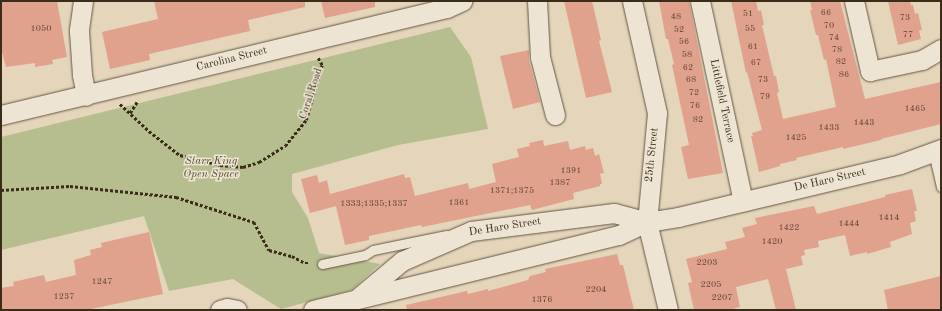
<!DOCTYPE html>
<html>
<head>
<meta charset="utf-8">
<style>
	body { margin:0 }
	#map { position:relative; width:942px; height:311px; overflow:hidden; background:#e4d5bb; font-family:"Old Standard TT",serif }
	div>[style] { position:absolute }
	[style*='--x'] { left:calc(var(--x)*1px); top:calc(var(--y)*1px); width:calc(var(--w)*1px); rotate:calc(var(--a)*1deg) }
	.green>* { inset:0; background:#b6bd8e }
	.building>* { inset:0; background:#e0a18d }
	.path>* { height:2.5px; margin-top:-1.25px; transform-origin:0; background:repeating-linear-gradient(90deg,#3b2c19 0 3px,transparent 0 5px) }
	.roads { filter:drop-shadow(0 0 1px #655642) drop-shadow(0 0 1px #655642) }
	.service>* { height:9px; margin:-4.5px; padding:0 4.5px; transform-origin:4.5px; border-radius:4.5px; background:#ede4d3 }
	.minor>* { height:19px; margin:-9.5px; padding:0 9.5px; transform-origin:9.5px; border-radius:9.5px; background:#ede4d3 }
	span { translate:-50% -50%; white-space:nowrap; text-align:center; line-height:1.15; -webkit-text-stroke:3px #ede4d3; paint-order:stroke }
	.number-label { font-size:9px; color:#644936 }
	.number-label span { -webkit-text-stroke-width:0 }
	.street-label { font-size:11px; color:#3b2c19 }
	.park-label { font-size:11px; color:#544930; font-style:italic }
	.frame { position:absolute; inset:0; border:2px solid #3b2c19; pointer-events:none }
</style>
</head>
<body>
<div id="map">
	<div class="green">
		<div style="clip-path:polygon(450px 27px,471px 57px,488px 129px,398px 145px,292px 174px,292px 192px,308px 218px,319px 253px,380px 264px,352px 290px,281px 309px,233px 279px,169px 291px,144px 216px,1px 250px,1px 137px)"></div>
	</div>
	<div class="building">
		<div style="clip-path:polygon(1px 1px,57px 1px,67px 57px,52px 60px,53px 64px,35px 67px,35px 63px,6px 67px,1px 48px)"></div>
		<div style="clip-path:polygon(154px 1px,305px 1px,305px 7px,248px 20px,250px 31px,149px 54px,150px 60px,110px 69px,102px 32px,158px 19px)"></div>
		<div style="clip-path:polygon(321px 1px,375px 1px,375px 7px,325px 18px)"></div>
		<div style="clip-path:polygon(564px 1px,592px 1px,601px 40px,599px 41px,612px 92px,586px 98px)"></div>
		<div style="clip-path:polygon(659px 1px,689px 1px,723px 173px,688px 179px,681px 147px,689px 145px,672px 65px,674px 64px,668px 39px,666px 39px)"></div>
		<div style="clip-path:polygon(731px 1px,756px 1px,758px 11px,761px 10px,764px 25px,762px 25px,774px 76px,776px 76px,779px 92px,777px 93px,783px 119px,836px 107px,826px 59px,824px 60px,818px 35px,816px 35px,810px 10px,812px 10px,810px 1px,840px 1px,865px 99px,941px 82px,941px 124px,881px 139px,881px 140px,843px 149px,843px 147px,796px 158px,797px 160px,780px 164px,780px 166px,759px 172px,751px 136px,753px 136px,752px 133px,762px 130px,747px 72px,746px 73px)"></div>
		<div style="clip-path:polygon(888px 1px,910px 1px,911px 5px,913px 5px,915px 14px,918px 13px,922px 30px,919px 30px,921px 39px,898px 45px)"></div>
		<div style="clip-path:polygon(529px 50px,529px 60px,540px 102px,513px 109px,500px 56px)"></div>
		<div style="clip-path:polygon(543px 140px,544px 146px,568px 141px,570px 150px,585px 146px,586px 150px,593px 148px,595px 156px,599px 154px,604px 173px,600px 174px,602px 184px,600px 184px,600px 186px,573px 193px,574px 199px,532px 210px,530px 205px,422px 227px,421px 225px,369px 236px,369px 240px,345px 245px,336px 206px,310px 213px,301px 179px,317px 175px,319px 183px,327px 180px,330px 194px,404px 174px,405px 178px,410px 177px,415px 196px,468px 183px,469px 189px,496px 182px,492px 164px,519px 157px,517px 149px,530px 146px,529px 143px)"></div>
		<div style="clip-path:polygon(912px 189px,917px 211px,914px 211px,916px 221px,910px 223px,912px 234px,890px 242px,891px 247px,867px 254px,867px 252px,850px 256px,845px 235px,818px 241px,819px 247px,804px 250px,805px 255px,801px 256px,803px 265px,786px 269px,796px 310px,776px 310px,768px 279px,736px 287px,740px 307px,729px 310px,694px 310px,688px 283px,692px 282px,686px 259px,727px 249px,725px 242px,745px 237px,742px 228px,757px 224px,755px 218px,814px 206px,817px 214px,885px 197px,885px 195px)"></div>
		<div style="clip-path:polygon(149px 232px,163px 294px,86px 310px,1px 310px,1px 288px,14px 286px,13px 282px,44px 275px,46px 282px,76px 275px,74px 260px,91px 255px,90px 250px,102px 247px,101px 243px)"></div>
		<div style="clip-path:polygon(617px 254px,620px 265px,623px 265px,634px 310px,407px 310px,406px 305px,467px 291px,468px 294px,488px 289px,488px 291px,528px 280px,530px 276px,546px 272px,545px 269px)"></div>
		<div style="clip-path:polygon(941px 276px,941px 310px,888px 310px,884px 290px)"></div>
	</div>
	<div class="path">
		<div style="--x:120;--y:104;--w:40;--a:43"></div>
		<div style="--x:149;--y:131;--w:39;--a:38"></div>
		<div style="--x:180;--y:155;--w:41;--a:14"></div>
		<div style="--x:220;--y:165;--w:23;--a:5"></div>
		<div style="--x:243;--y:167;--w:17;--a:-17"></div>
		<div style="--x:259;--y:162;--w:31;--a:-32"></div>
		<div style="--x:285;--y:146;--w:33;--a:-51"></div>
		<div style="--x:306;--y:120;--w:57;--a:-73.8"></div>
		<div style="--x:322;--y:65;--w:8;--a:-120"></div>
		<div style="--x:130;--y:113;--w:15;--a:-58"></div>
		<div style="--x:1;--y:190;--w:69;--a:-3.3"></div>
		<div style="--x:70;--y:186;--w:107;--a:5.9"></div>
		<div style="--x:176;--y:197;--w:82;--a:17.8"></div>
		<div style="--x:254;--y:222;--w:32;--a:62"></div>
		<div style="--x:269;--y:250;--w:24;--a:15"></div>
		<div style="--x:292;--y:256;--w:15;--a:28"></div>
		<div style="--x:305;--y:263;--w:4;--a:0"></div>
	</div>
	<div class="roads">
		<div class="service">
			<div style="--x:933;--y:152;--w:36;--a:77"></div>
			<div style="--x:322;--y:264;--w:44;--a:-11.8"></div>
			<div style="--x:365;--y:255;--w:9;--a:-32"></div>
			<div style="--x:373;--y:250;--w:75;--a:-11.6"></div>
		</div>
		<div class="minor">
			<div style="--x:83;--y:1;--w:30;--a:98"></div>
			<div style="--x:79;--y:31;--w:44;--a:86.1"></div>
			<div style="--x:82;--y:75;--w:21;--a:79"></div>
			<div style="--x:537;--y:1;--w:56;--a:86.9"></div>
			<div style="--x:540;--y:57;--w:60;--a:75.5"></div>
			<div style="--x:632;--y:1;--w:115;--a:77.4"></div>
			<div style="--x:657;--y:113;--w:109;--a:95.2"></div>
			<div style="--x:647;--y:222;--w:90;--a:76.6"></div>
			<div style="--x:700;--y:1;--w:205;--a:77.9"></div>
			<div style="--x:854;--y:1;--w:72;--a:77.1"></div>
			<div style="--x:870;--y:71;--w:53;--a:-11.9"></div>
			<div style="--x:922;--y:60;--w:22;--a:-30"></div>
			<div style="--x:1;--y:115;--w:459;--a:-13.5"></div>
			<div style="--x:447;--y:8;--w:17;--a:-25"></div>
			<div style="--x:359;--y:297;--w:56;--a:-39.9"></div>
			<div style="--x:402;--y:261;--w:75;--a:-23.5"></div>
			<div style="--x:471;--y:231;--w:144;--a:-7.2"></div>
			<div style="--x:614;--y:213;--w:34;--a:15"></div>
			<div style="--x:220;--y:310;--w:7;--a:-16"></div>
			<div style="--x:227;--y:308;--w:10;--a:11"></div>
			<div style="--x:313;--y:310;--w:315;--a:-13.8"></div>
			<div style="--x:619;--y:235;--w:31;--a:-25"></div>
			<div style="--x:647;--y:222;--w:31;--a:-9"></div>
			<div style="--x:678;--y:217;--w:228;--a:-13.4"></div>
			<div style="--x:900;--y:164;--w:44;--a:-20.1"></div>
		</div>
	</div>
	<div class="number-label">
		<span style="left:826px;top:13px">66</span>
		<span style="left:748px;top:14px">51</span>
		<span style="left:676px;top:17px">48</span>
		<span style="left:905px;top:18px">73</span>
		<span style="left:829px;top:26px">70</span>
		<span style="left:41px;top:29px">1050</span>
		<span style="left:750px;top:29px">55</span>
		<span style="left:679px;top:30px">52</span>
		<span style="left:908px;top:35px">77</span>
		<span style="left:834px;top:38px">74</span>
		<span style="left:684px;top:42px">56</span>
		<span style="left:753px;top:47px">61</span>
		<span style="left:837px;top:50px">78</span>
		<span style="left:687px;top:55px">58</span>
		<span style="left:841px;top:62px">82</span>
		<span style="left:756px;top:63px">67</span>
		<span style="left:688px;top:68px">62</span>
		<span style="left:844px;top:75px">86</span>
		<span style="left:691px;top:80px">68</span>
		<span style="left:763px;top:80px">73</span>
		<span style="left:694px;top:93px">72</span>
		<span style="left:765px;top:97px">79</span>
		<span style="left:695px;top:106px">76</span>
		<span style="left:915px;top:109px">1465</span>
		<span style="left:698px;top:120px">82</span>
		<span style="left:864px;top:123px">1443</span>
		<span style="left:829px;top:128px">1433</span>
		<span style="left:796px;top:138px">1425</span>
		<span style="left:571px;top:171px">1391</span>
		<span style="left:560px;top:183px">1387</span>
		<span style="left:512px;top:191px">1371;1375</span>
		<span style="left:459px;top:203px">1361</span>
		<span style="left:374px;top:204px">1333;1335;1337</span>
		<span style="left:889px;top:218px">1414</span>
		<span style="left:849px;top:224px">1444</span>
		<span style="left:789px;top:228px">1422</span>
		<span style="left:772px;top:242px">1420</span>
		<span style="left:707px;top:263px">2203</span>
		<span style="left:102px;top:282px">1247</span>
		<span style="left:711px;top:285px">2205</span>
		<span style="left:596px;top:290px">2204</span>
		<span style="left:64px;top:297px">1237</span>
		<span style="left:722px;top:298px">2207</span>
		<span style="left:542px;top:300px">1376</span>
	</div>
	<div class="street-label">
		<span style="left:232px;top:60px;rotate:-14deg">Carolina Street</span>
		<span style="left:312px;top:94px;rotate:-72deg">Coral Road</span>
		<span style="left:721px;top:101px;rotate:78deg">Littlefield Terrace</span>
		<span style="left:653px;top:155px;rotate:-84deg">25th Street</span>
		<span style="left:830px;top:181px;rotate:-13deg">De Haro Street</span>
		<span style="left:505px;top:228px;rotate:-9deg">De Haro Street</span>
	</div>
	<div class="park-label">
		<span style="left:211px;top:169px">Starr King<br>Open Space</span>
	</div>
	<div class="frame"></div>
</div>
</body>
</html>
